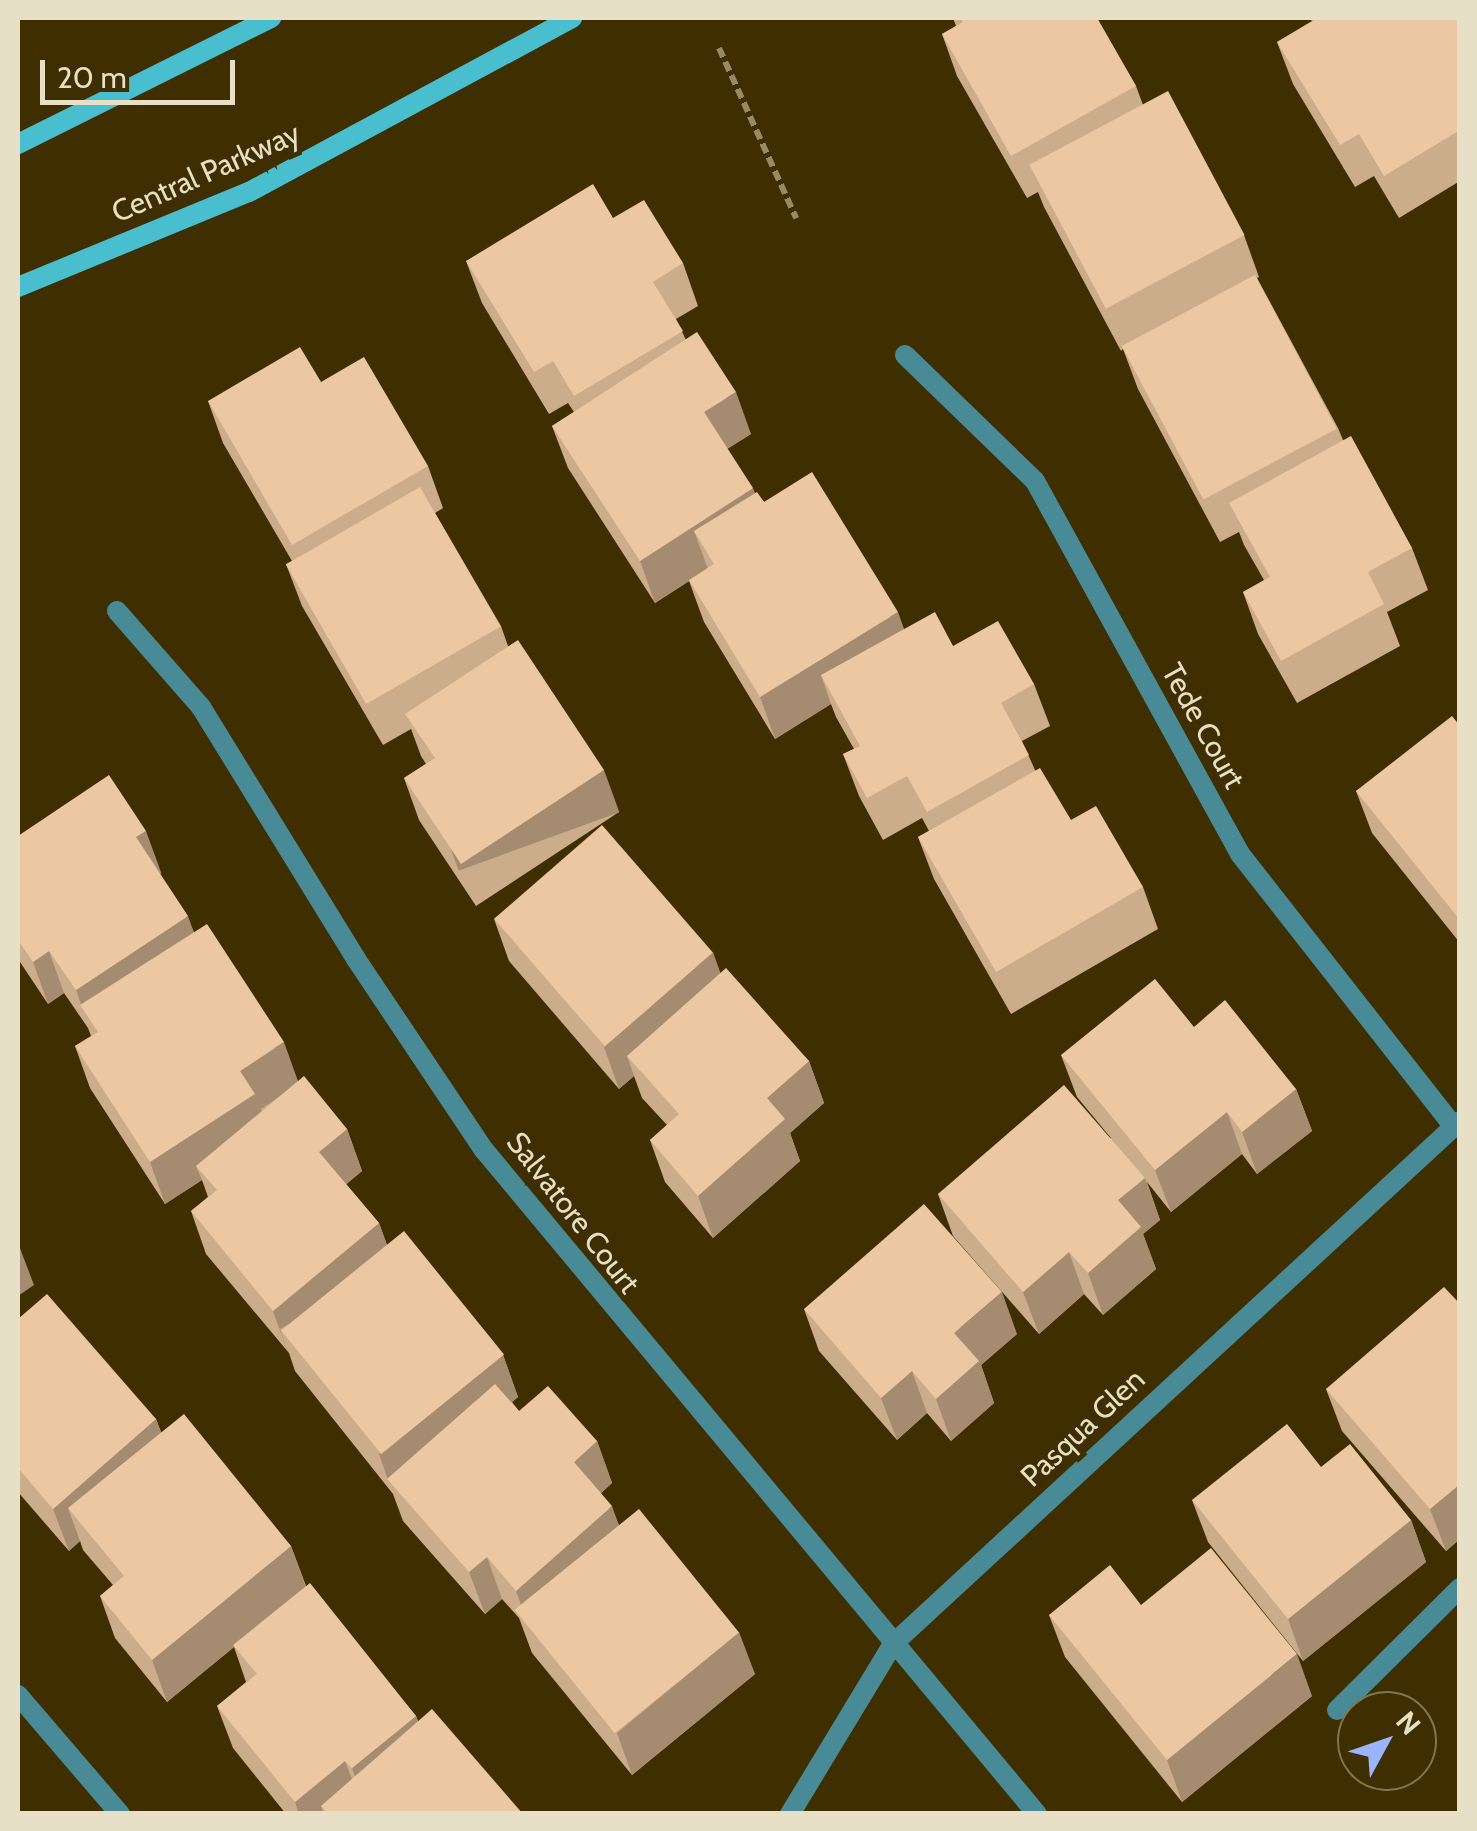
<!DOCTYPE html>
<html>
<head>
<meta charset="utf-8">
<style>
	body { margin:0 }
	#map { position:relative; width:1477px; height:1831px; overflow:hidden; background:#3e2e00; font-family:Cabin,sans-serif }
	div>[style] { position:absolute }
	[style*='--x'] { left:calc(var(--x)*1px); top:calc(var(--y)*1px); width:calc(var(--w)*1px); rotate:calc(var(--a)*1deg) }
	.path>* { height:6px; margin-top:-3px; transform-origin:0; background:repeating-linear-gradient(90deg,#968a67 0 10px,transparent 0 15px) }
	.lane>* { height:20px; margin:-10px; padding:0 10px; transform-origin:10px; border-radius:10px; background:#488b96 }
	.street>* { height:20px; margin:-10px; padding:0 10px; transform-origin:10px; border-radius:10px; background:#488b96 }
	.secondary>* { height:20px; margin:-10px; padding:0 10px; transform-origin:10px; border-radius:10px; background:#49becf }
	.wall>* { inset:0; background:#cbac8b }
	.shaded-wall>* { inset:0; background:#a58c71; transform-origin:0 0 }
	.building>* { inset:0; background:#ecc8a2; transform-origin:0 0 }
	span { translate:-50% -50%; white-space:nowrap; text-align:center; line-height:1.15; -webkit-text-stroke:10px #3e2e00; paint-order:stroke }
	.street-label { font-size:30px; color:#e8dfc7 }
	.frame { position:absolute; inset:0; border:20px solid #e8dfc7; pointer-events:none }
	.north { position:absolute; left:1337px; top:1691px; width:100px; height:100px; box-sizing:border-box; background:#3e2e00; border:2px solid #827550; border-radius:50%; rotate:50deg; font-size:28px; font-weight:700; line-height:40px; text-align:center; color:#e8dfc7 }
	.north::after { content:''; display:block; margin:auto; width:35px; height:45px; background:#9bb4fd; clip-path:polygon(50% 0,100% 100%,50% 72%,0 100%) }
	.scale { position:absolute; left:40px; top:60px; width:195px; height:45px; box-sizing:border-box; border:5px solid #e8dfc7; border-top:0; padding-left:12px; font-size:30px; line-height:35px; white-space:nowrap; color:#e8dfc7; -webkit-text-stroke:8px #3e2e00; paint-order:stroke }
</style>
</head>
<body>
<div id="map">
	<div class="path">
		<div style="--x:719;--y:48;--w:187;--a:65.6"></div>
	</div>
	<div class="lane">
		<div style="--x:1337;--y:1710;--w:173;--a:-44.8"></div>
	</div>
	<div class="street">
		<div style="--x:905;--y:355;--w:181;--a:44.1"></div>
		<div style="--x:1035;--y:481;--w:426;--a:61.2"></div>
		<div style="--x:1240;--y:854;--w:345;--a:51.9"></div>
		<div style="--x:117;--y:611;--w:128;--a:48.8"></div>
		<div style="--x:201;--y:707;--w:296;--a:58.4"></div>
		<div style="--x:356;--y:959;--w:230;--a:56.2"></div>
		<div style="--x:484;--y:1150;--w:864;--a:50.21"></div>
		<div style="--x:18;--y:1695;--w:157;--a:49.4"></div>
		<div style="--x:790;--y:1814;--w:199;--a:-58.8"></div>
		<div style="--x:893;--y:1644;--w:771;--a:-42.69"></div>
	</div>
	<div class="secondary">
		<div style="--x:18;--y:144;--w:283;--a:-26.5"></div>
		<div style="--x:18;--y:287;--w:250;--a:-22.4"></div>
		<div style="--x:249;--y:192;--w:367;--a:-28.3"></div>
	</div>
	<div class="wall">
		<div style="clip-path:polygon(953px 18px,1097px 18px,1136px 86px,1143px 105px,1244px 235px,1259px 277px,1257px 278px,1338px 428px,1343px 440px,1412px 548px,1428px 590px,1387px 612px,1400px 646px,1297px 703px,1258px 634px,1243px 592px,1264px 580px,1244px 545px,1239px 532px,1220px 542px,1138px 389px,1123px 349px,1121px 351px,1044px 207px,1038px 192px,1027px 198px,957px 76px,942px 34px,956px 26px)"></div>
		<div style="clip-path:polygon(1309px 18px,1460px 18px,1460px 181px,1399px 218px,1374px 176px,1355px 187px,1293px 84px,1277px 42px,1312px 21px)"></div>
		<div style="clip-path:polygon(613px 218px,683px 263px,698px 306px,676px 319px,686px 340px,751px 434px,727px 449px,755px 493px,904px 629px,953px 646px,1034px 684px,1050px 726px,1022px 741px,1035px 770px,1071px 820px,1143px 887px,1158px 929px,1011px 1014px,934px 879px,918px 837px,929px 831px,922px 818px,883px 840px,859px 796px,843px 754px,854px 749px,836px 717px,831px 704px,775px 739px,704px 622px,689px 581px,655px 603px,568px 468px,552px 426px,574px 412px,568px 403px,549px 414px,482px 303px,466px 261px)"></div>
		<div style="clip-path:polygon(321px 382px,428px 466px,443px 508px,435px 513px,501px 626px,508px 646px,619px 812px,476px 906px,419px 820px,404px 778px,426px 764px,421px 756px,411px 729px,383px 745px,302px 606px,286px 564px,292px 561px,223px 443px,208px 401px)"></div>
		<div style="clip-path:polygon(1460px 726px,1460px 943px,1372px 833px,1356px 791px)"></div>
		<div style="clip-path:polygon(18px 836px,161px 873px,160px 874px,194px 932px,298px 1081px,347px 1129px,362px 1171px,346px 1184px,379px 1223px,387px 1245px,503px 1355px,518px 1397px,512px 1402px,519px 1411px,597px 1441px,612px 1483px,601px 1493px,619px 1525px,755px 1674px,632px 1775px,532px 1653px,519px 1618px,502px 1599px,485px 1614px,403px 1521px,393px 1494px,295px 1371px,289px 1353px,206px 1254px,191px 1211px,208px 1197px,202px 1180px,165px 1204px,90px 1088px,75px 1046px,91px 1036px,88px 1028px,64px 993px,48px 1004px,18px 959px)"></div>
		<div style="clip-path:polygon(494px 919px,720px 973px,809px 1061px,824px 1103px,790px 1133px,800px 1161px,713px 1238px,665px 1182px,650px 1140px,667px 1125px,642px 1098px,634px 1076px,619px 1089px,509px 961px)"></div>
		<div style="clip-path:polygon(1194px 1027px,1296px 1089px,1312px 1131px,1257px 1174px,1242px 1154px,1171px 1212px,1147px 1182px,1160px 1220px,1143px 1234px,1156px 1269px,1103px 1315px,1084px 1294px,1039px 1334px,953px 1236px,938px 1194px,1111px 1138px,1077px 1097px,1061px 1055px)"></div>
		<div style="clip-path:polygon(1460px 1304px,1460px 1539px,1446px 1551px,1342px 1431px,1326px 1389px)"></div>
		<div style="clip-path:polygon(804px 1309px,1017px 1334px,981px 1365px,994px 1403px,951px 1441px,927px 1413px,897px 1440px,819px 1351px)"></div>
		<div style="clip-path:polygon(18px 1319px,156px 1419px,161px 1432px,291px 1546px,306px 1586px,416px 1716px,418px 1721px,523px 1814px,286px 1814px,233px 1748px,217px 1706px,246px 1682px,234px 1647px,167px 1702px,115px 1638px,100px 1596px,113px 1585px,83px 1550px,80px 1541px,69px 1551px,18px 1492px)"></div>
		<div style="clip-path:polygon(1321px 1467px,1411px 1520px,1426px 1562px,1303px 1661px,1208px 1542px,1192px 1500px)"></div>
		<div style="clip-path:polygon(1141px 1605px,1312px 1696px,1182px 1802px,1065px 1657px,1049px 1615px)"></div>
	</div>
	<div class="shaded-wall">
		<div style="clip-path:polygon(736px 392px,751px 434px,719px 454px,704px 412px)"></div>
		<div style="clip-path:polygon(753px 488px,768px 531px,694px 531px,708px 569px,655px 603px,640px 561px)"></div>
		<div style="clip-path:polygon(898px 612px,913px 654px,821px 675px,831px 704px,775px 739px,760px 697px)"></div>
		<div style="left:604px;top:770px;width:45px;height:171px;rotate:70deg"></div>
		<div style="left:146px;top:831px;width:45px;height:12px;rotate:70deg"></div>
		<div style="clip-path:polygon(188px 916px,203px 958px,83px 1010px,76px 990px)"></div>
		<div style="clip-path:polygon(49px 951px,64px 993px,48px 1004px,33px 962px)"></div>
		<div style="clip-path:polygon(713px 952px,728px 994px,627px 1056px,634px 1076px,619px 1089px,604px 1047px)"></div>
		<div style="clip-path:polygon(284px 1042px,299px 1084px,261px 1109px,270px 1136px,196px 1166px,202px 1180px,165px 1204px,150px 1162px,240px 1071px)"></div>
		<div style="clip-path:polygon(809px 1061px,824px 1103px,790px 1133px,800px 1161px,713px 1238px,698px 1196px,767px 1098px)"></div>
		<div style="clip-path:polygon(1296px 1089px,1312px 1131px,1257px 1174px,1242px 1132px)"></div>
		<div style="clip-path:polygon(1227px 1112px,1242px 1154px,1171px 1212px,1155px 1170px)"></div>
		<div style="clip-path:polygon(347px 1129px,362px 1171px,335px 1194px,319px 1152px)"></div>
		<div style="clip-path:polygon(1145px 1178px,1160px 1220px,1143px 1234px,1156px 1269px,1103px 1315px,1088px 1273px,1118px 1200px)"></div>
		<div style="clip-path:polygon(379px 1223px,394px 1265px,280px 1329px,288px 1353px,273px 1311px)"></div>
		<div style="clip-path:polygon(18px 1243px,34px 1285px,18px 1296px)"></div>
		<div style="clip-path:polygon(1069px 1252px,1084px 1294px,1039px 1334px,1023px 1292px)"></div>
		<div style="clip-path:polygon(1002px 1292px,1017px 1334px,981px 1365px,994px 1403px,951px 1441px,936px 1399px,954px 1333px)"></div>
		<div style="clip-path:polygon(503px 1355px,518px 1397px,399px 1492px,388px 1480px,379px 1454px)"></div>
		<div style="clip-path:polygon(912px 1371px,927px 1413px,897px 1440px,881px 1398px)"></div>
		<div style="clip-path:polygon(156px 1419px,172px 1461px,68px 1508px,80px 1541px,69px 1551px,53px 1509px)"></div>
		<div style="clip-path:polygon(597px 1441px,612px 1483px,589px 1504px,574px 1462px)"></div>
		<div style="clip-path:polygon(1460px 1484px,1460px 1539px,1446px 1551px,1430px 1509px)"></div>
		<div style="clip-path:polygon(612px 1506px,627px 1548px,529px 1627px,516px 1591px)"></div>
		<div style="clip-path:polygon(1411px 1520px,1426px 1562px,1303px 1661px,1288px 1619px)"></div>
		<div style="clip-path:polygon(291px 1546px,306px 1588px,167px 1702px,152px 1660px)"></div>
		<div style="clip-path:polygon(487px 1557px,502px 1599px,485px 1614px,469px 1572px)"></div>
		<div style="clip-path:polygon(739px 1632px,755px 1674px,632px 1775px,617px 1733px)"></div>
		<div style="clip-path:polygon(1297px 1654px,1312px 1696px,1182px 1802px,1167px 1760px)"></div>
		<div style="clip-path:polygon(416px 1716px,432px 1758px,367px 1810px,352px 1768px)"></div>
		<div style="clip-path:polygon(345px 1761px,361px 1803px,321px 1806px,324px 1814px,299px 1814px,295px 1802px)"></div>
	</div>
	<div class="building">
		<div style="clip-path:polygon(960px 18px,1097px 18px,1136px 86px,1011px 156px,942px 34px,963px 22px)"></div>
		<div style="clip-path:polygon(1318px 18px,1460px 18px,1460px 130px,1384px 176px,1359px 134px,1340px 145px,1277px 42px)"></div>
		<div style="left:1168px;top:91px;width:163px;height:157px;rotate:62deg"></div>
		<div style="clip-path:polygon(593px 184px,613px 218px,644px 200px,683px 263px,653px 282px,683px 331px,574px 396px,553px 361px,534px 372px,466px 261px)"></div>
		<div style="left:1255px;top:275px;width:174px;height:151px;rotate:62deg"></div>
		<div style="clip-path:polygon(697px 332px,736px 392px,704px 412px,753px 488px,640px 561px,552px 426px)"></div>
		<div style="clip-path:polygon(300px 347px,321px 382px,364px 357px,428px 466px,292px 545px,208px 401px)"></div>
		<div style="clip-path:polygon(1351px 436px,1412px 548px,1368px 572px,1384px 604px,1281px 661px,1243px 592px,1270px 577px,1229px 503px)"></div>
		<div style="clip-path:polygon(812px 472px,898px 612px,760px 697px,689px 580px,714px 564px,694px 531px,757px 492px,764px 502px)"></div>
		<div style="left:420px;top:487px;width:161px;height:155px;rotate:60deg"></div>
		<div style="clip-path:polygon(935px 612px,953px 646px,998px 621px,1034px 684px,1001px 703px,1029px 755px,927px 812px,907px 776px,867px 798px,843px 754px,860px 746px,821px 675px)"></div>
		<div style="clip-path:polygon(518px 640px,604px 770px,461px 864px,404px 778px,435px 758px,405px 714px)"></div>
		<div style="clip-path:polygon(1452px 716px,1460px 726px,1460px 920px,1356px 791px)"></div>
		<div style="clip-path:polygon(1040px 768px,1071px 820px,1096px 806px,1143px 887px,996px 972px,918px 837px)"></div>
		<div style="clip-path:polygon(109px 775px,146px 831px,136px 837px,188px 916px,76px 990px,49px 951px,33px 962px,18px 940px,18px 836px)"></div>
		<div style="left:602px;top:825px;width:169px;height:143px;rotate:49deg"></div>
		<div style="clip-path:polygon(207px 924px,284px 1042px,240px 1071px,255px 1094px,150px 1162px,75px 1046px,98px 1032px,80px 1005px)"></div>
		<div style="clip-path:polygon(726px 968px,809px 1061px,767px 1098px,785px 1119px,698px 1196px,650px 1140px,679px 1114px,627px 1056px)"></div>
		<div style="clip-path:polygon(1155px 979px,1194px 1027px,1225px 1000px,1296px 1089px,1242px 1132px,1227px 1112px,1155px 1170px,1061px 1055px)"></div>
		<div style="clip-path:polygon(304px 1076px,347px 1129px,319px 1152px,379px 1223px,273px 1311px,191px 1211px,217px 1190px,196px 1166px)"></div>
		<div style="clip-path:polygon(1064px 1085px,1145px 1178px,1118px 1200px,1141px 1227px,1088px 1273px,1069px 1252px,1023px 1292px,938px 1194px)"></div>
		<div style="clip-path:polygon(924px 1204px,1002px 1292px,954px 1333px,979px 1361px,936px 1399px,912px 1371px,881px 1398px,804px 1309px)"></div>
		<div style="left:404px;top:1231px;width:159px;height:158px;rotate:51deg"></div>
		<div style="clip-path:polygon(1444px 1287px,1460px 1304px,1460px 1484px,1430px 1509px,1326px 1389px)"></div>
		<div style="clip-path:polygon(47px 1294px,156px 1419px,53px 1509px,18px 1468px,18px 1319px)"></div>
		<div style="clip-path:polygon(495px 1384px,519px 1411px,548px 1386px,597px 1441px,574px 1462px,612px 1506px,516px 1591px,487px 1557px,469px 1572px,387px 1479px)"></div>
		<div style="clip-path:polygon(184px 1414px,291px 1546px,152px 1660px,100px 1596px,124px 1576px,68px 1508px)"></div>
		<div style="clip-path:polygon(1287px 1424px,1321px 1467px,1350px 1444px,1411px 1520px,1288px 1619px,1192px 1500px)"></div>
		<div style="left:639px;top:1509px;width:159px;height:160px;rotate:51deg"></div>
		<div style="clip-path:polygon(1211px 1548px,1297px 1654px,1167px 1760px,1049px 1615px,1110px 1565px,1141px 1605px)"></div>
		<div style="clip-path:polygon(310px 1583px,416px 1716px,352px 1768px,345px 1761px,295px 1802px,217px 1706px,257px 1674px,233px 1645px)"></div>
		<div style="clip-path:polygon(432px 1709px,523px 1814px,328px 1814px,321px 1806px)"></div>
	</div>
	<div class="street-label">
		<span style="left:206px;top:173px;rotate:-24deg">Central Parkway</span>
		<span style="left:1203px;top:726px;rotate:61deg">Tede Court</span>
		<span style="left:573px;top:1213px;rotate:52deg">Salvatore Court</span>
		<span style="left:1083px;top:1428px;rotate:-43deg">Pasqua Glen</span>
	</div>
	<div class="frame"></div>
	<div class="north">N</div>
	<div class="scale">20 m</div>
</div>
</body>
</html>
